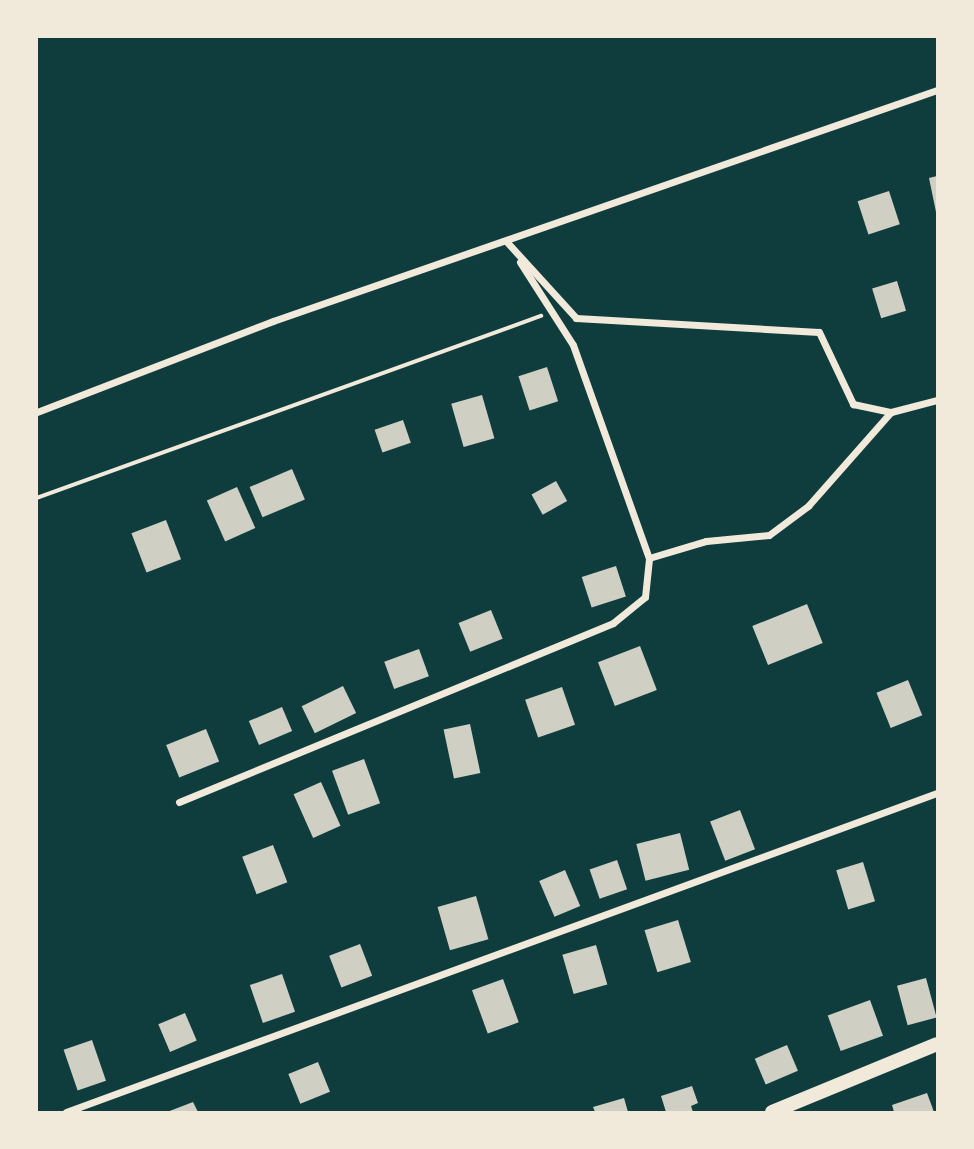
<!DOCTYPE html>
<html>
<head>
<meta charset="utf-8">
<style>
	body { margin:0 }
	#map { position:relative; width:974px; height:1149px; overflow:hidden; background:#0f3d3e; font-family:"DejaVu Sans",sans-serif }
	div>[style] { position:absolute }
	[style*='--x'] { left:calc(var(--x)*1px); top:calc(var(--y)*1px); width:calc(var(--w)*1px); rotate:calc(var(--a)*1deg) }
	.building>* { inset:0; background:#cfcfc3; transform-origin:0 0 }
	.path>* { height:3.5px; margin:-1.75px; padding:0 1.75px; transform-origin:1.75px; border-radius:1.75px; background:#f1e9da }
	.minor>* { height:7px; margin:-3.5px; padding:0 3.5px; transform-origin:3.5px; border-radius:3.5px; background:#f1e9da }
	.secondary>* { height:14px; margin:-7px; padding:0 7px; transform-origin:7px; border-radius:7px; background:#f1e9da }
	span { translate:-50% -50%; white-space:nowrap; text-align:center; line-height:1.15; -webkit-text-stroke:5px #f1e9da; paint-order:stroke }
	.frame { position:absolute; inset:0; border:38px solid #f1e9da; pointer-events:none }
</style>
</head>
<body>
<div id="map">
	<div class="building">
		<div style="clip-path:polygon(937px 176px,937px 211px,936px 212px,929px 178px)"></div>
		<div style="left:889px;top:191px;width:35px;height:33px;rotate:72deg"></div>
		<div style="left:897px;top:281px;width:31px;height:26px;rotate:73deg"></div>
		<div style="left:547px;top:367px;width:36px;height:30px;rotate:72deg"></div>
		<div style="left:482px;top:395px;width:45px;height:32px;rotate:74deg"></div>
		<div style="left:403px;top:420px;width:24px;height:30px;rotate:71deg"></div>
		<div style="left:292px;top:469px;width:33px;height:46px;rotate:67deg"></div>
		<div style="left:556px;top:481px;width:23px;height:28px;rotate:61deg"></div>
		<div style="left:237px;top:487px;width:45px;height:33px;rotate:66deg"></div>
		<div style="left:166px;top:520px;width:42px;height:37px;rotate:69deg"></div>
		<div style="left:616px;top:566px;width:32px;height:36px;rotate:72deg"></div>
		<div style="left:807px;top:604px;width:42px;height:59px;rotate:68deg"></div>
		<div style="left:491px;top:610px;width:31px;height:35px;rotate:68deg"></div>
		<div style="left:640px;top:646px;width:47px;height:45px;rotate:69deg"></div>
		<div style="left:419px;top:649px;width:29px;height:37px;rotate:70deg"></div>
		<div style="left:908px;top:680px;width:38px;height:34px;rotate:68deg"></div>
		<div style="left:343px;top:686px;width:30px;height:46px;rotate:64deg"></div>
		<div style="left:562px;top:687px;width:40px;height:39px;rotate:71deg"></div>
		<div style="left:282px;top:707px;width:26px;height:36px;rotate:67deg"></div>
		<div style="left:470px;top:724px;width:50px;height:27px;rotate:78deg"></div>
		<div style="left:206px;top:729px;width:35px;height:43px;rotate:68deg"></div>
		<div style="left:364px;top:759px;width:47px;height:34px;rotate:70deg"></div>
		<div style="left:321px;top:782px;width:48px;height:30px;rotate:66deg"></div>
		<div style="left:740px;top:810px;width:42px;height:32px;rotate:69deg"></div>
		<div style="left:680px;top:833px;width:38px;height:45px;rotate:76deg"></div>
		<div style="left:273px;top:845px;width:40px;height:33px;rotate:69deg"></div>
		<div style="left:617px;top:860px;width:31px;height:29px;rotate:71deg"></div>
		<div style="left:863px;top:862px;width:41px;height:28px;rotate:73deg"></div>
		<div style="left:565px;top:870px;width:39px;height:28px;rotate:67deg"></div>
		<div style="left:476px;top:896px;width:45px;height:40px;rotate:74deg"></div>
		<div style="left:678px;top:920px;width:44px;height:35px;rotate:73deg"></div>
		<div style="left:360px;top:944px;width:34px;height:33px;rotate:69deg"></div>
		<div style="left:596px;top:945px;width:41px;height:35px;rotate:74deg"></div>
		<div style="left:282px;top:974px;width:40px;height:34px;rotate:71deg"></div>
		<div style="left:926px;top:978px;width:41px;height:30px;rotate:75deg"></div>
		<div style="left:503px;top:979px;width:46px;height:33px;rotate:70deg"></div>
		<div style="left:870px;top:1000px;width:38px;height:45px;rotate:70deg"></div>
		<div style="left:185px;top:1013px;width:30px;height:29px;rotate:67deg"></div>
		<div style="left:92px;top:1040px;width:43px;height:30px;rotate:71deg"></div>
		<div style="left:787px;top:1045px;width:28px;height:35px;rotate:67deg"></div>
		<div style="left:318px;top:1062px;width:32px;height:32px;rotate:68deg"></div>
		<div style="clip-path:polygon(692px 1086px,698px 1103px,691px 1106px,693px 1112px,666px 1112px,661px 1096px)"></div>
		<div style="clip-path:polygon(927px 1093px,934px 1112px,894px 1112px,892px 1105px)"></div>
		<div style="clip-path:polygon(624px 1098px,628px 1112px,595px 1112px,593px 1107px)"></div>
		<div style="clip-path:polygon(193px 1102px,198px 1112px,167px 1112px)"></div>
	</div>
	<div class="path">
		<div style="--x:37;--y:498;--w:536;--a:-19.86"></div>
	</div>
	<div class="minor">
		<div style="--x:506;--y:241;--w:104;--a:47.7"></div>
		<div style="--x:576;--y:318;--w:243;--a:3.3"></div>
		<div style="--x:819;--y:332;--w:80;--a:64.7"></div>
		<div style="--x:853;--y:404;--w:39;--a:12"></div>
		<div style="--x:891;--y:412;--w:48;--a:-14.6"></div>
		<div style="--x:520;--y:262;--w:98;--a:57.4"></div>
		<div style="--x:573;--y:345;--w:226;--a:70.4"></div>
		<div style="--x:37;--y:412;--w:253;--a:-21.1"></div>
		<div style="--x:273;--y:321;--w:703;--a:-19.18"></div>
		<div style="--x:179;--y:802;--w:469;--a:-22.4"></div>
		<div style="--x:613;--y:623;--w:41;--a:-39.1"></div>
		<div style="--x:645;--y:597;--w:39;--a:-84"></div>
		<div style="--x:649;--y:558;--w:59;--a:-16.6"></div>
		<div style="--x:706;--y:541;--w:63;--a:-5.4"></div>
		<div style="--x:769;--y:535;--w:49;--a:-36.6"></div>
		<div style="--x:808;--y:506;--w:125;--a:-48.6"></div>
		<div style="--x:66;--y:1112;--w:928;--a:-20.12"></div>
	</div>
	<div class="secondary">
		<div style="--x:772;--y:1112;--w:178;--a:-22.4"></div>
	</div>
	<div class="frame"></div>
</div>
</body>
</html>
